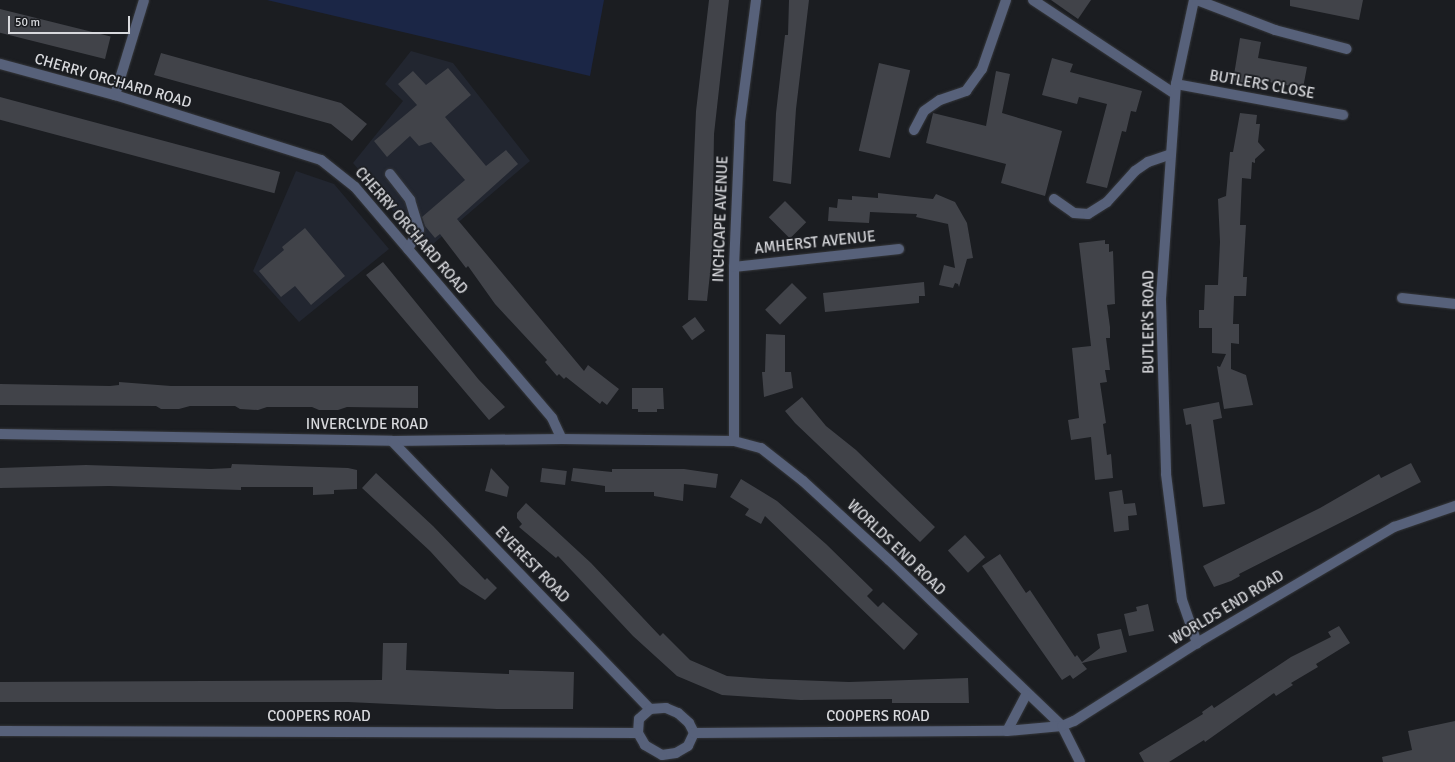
<!DOCTYPE html>
<html>
<head>
<meta charset="utf-8">
<style>
	body { margin:0 }
	#map { position:relative; width:1455px; height:762px; overflow:hidden; background:#1b1d21; font-family:Signika,sans-serif }
	div>[style] { position:absolute }
	[style*='--x'] { left:calc(var(--x)*1px); top:calc(var(--y)*1px); width:calc(var(--w)*1px); rotate:calc(var(--a)*1deg) }
	.built>* { inset:0; background:#222630 }
	.green>* { inset:0; background:#1b2646 }
	.building>* { inset:0; background:#414349; transform-origin:0 0 }
	.roads { filter:drop-shadow(0 0 1px #35373b) drop-shadow(0 0 1px #35373b) }
	.minor>* { height:10px; margin:-5px; padding:0 5px; transform-origin:5px; border-radius:5px; background:#57617a }
	span { translate:-50% -50%; white-space:nowrap; text-align:center; line-height:1.15; -webkit-text-stroke:3.5px #1b1d21; paint-order:stroke }
	.street-label { font-size:15px; color:#d8d9dd }
	.scale { position:absolute; left:8px; top:16px; width:122px; height:18px; box-sizing:border-box; border:2px solid #d8d9dd; border-top:0; padding-left:5px; font-size:12px; line-height:14px; white-space:nowrap; color:#d8d9dd; -webkit-text-stroke:3px #1b1d21; paint-order:stroke }
</style>
</head>
<body>
<div id="map">
	<div class="built">
		<div style="clip-path:polygon(411px 51px,453px 63px,530px 161px,426px 250px,353px 163px,403px 101px,385px 84px)"></div>
		<div style="clip-path:polygon(296px 171px,334px 184px,389px 249px,299px 322px,253px 271px)"></div>
	</div>
	<div class="green">
		<div style="clip-path:polygon(267px 0,604px 0,590px 76px)"></div>
	</div>
	<div class="building">
		<div style="clip-path:polygon(709px 0,729px 0,714px 134px,712px 256px,707px 301px,688px 300px,696px 111px)"></div>
		<div style="clip-path:polygon(789px 0,809px 0,796px 109px,791px 184px,773px 181px,776px 113px,785px 35px,788px 35px)"></div>
		<div style="clip-path:polygon(1051px 0,1091px 0,1078px 19px)"></div>
		<div style="clip-path:polygon(1290px 0,1363px 0,1359px 20px,1290px 6px)"></div>
		<div style="left:0;top:9px;width:114px;height:23px;rotate:14deg"></div>
		<div style="clip-path:polygon(1240px 38px,1261px 42px,1258px 58px,1307px 67px,1303px 88px,1257px 80px,1256px 85px,1233px 81px)"></div>
		<div style="clip-path:polygon(161px 53px,341px 103px,367px 124px,352px 141px,331px 124px,154px 75px)"></div>
		<div style="clip-path:polygon(1052px 58px,1073px 64px,1070px 72px,1142px 91px,1136px 112px,1131px 111px,1126px 132px,1122px 131px,1107px 188px,1086px 183px,1107px 104px,1079px 97px,1077px 104px,1042px 95px)"></div>
		<div style="left:879px;top:63px;width:32px;height:90px;rotate:13deg"></div>
		<div style="clip-path:polygon(448px 68px,471px 95px,445px 117px,486px 166px,506px 150px,518px 164px,457px 219px,584px 371px,588px 365px,619px 389px,607px 405px,602px 401px,600px 404px,566px 377px,564px 379px,559px 374px,557px 376px,545px 362px,547px 360px,495px 304px,468px 266px,466px 268px,440px 234px,435px 238px,425px 226px,422px 217px,465px 180px,431px 142px,419px 146px,410px 136px,387px 157px,374px 141px,417px 105px,398px 84px,413px 71px,426px 85px)"></div>
		<div style="clip-path:polygon(996px 71px,1010px 74px,1002px 113px,1062px 131px,1045px 196px,1001px 183px,1006px 164px,926px 143px,933px 113px,986px 126px)"></div>
		<div style="left:0;top:97px;width:290px;height:22px;rotate:15deg"></div>
		<div style="clip-path:polygon(1240px 113px,1257px 115px,1256px 124px,1260px 124px,1258px 142px,1265px 150px,1255px 159px,1255px 163px,1252px 162px,1251px 179px,1242px 178px,1240px 225px,1246px 225px,1243px 277px,1247px 277px,1246px 296px,1234px 296px,1233px 324px,1239px 324px,1239px 344px,1231px 343px,1231px 369px,1246px 375px,1253px 405px,1224px 409px,1217px 366px,1220px 367px,1226px 354px,1212px 353px,1212px 328px,1199px 328px,1199px 310px,1204px 310px,1205px 285px,1218px 285px,1220px 242px,1218px 199px,1226px 196px,1230px 152px,1233px 152px)"></div>
		<div style="clip-path:polygon(878px 193px,933px 199px,936px 194px,955px 202px,967px 223px,973px 258px,967px 259px,959px 287px,958px 284px,955px 283px,953px 288px,939px 285px,944px 265px,955px 268px,948px 224px,916px 217px,917px 214px,892px 213px,870px 212px,869px 223px,828px 221px,829px 207px,837px 208px,838px 199px,852px 200px,852px 196px,878px 198px)"></div>
		<div style="left:785px;top:201px;width:30px;height:23px;rotate:45deg"></div>
		<div style="clip-path:polygon(305px 228px,345px 276px,311px 305px,295px 286px,281px 297px,259px 271px,284px 250px,282px 247px)"></div>
		<div style="clip-path:polygon(1105px 240px,1105px 244px,1109px 244px,1109px 252px,1113px 251px,1115px 304px,1107px 305px,1110px 327px,1110px 338px,1106px 338px,1110px 370px,1105px 370px,1107px 382px,1100px 383px,1106px 423px,1103px 424px,1107px 455px,1111px 454px,1113px 478px,1095px 480px,1091px 437px,1071px 440px,1068px 420px,1079px 418px,1072px 348px,1091px 346px,1079px 243px)"></div>
		<div style="clip-path:polygon(383px 262px,479px 380px,505px 407px,489px 420px,366px 275px)"></div>
		<div style="clip-path:polygon(924px 282px,925px 296px,919px 296px,919px 303px,825px 312px,823px 293px)"></div>
		<div style="left:792px;top:283px;width:21px;height:38px;rotate:45deg"></div>
		<div style="left:695px;top:317px;width:17px;height:16px;rotate:54deg"></div>
		<div style="clip-path:polygon(766px 334px,785px 335px,785px 372px,791px 372px,793px 388px,764px 397px,762px 372px,765px 372px)"></div>
		<div style="clip-path:polygon(119px 382px,171px 386px,418px 386px,418px 408px,347px 407px,338px 410px,319px 410px,312px 407px,267px 407px,258px 410px,240px 409px,235px 406px,190px 406px,179px 409px,161px 409px,156px 406px,0 405px,0 384px,110px 386px,119px 385px)"></div>
		<div style="clip-path:polygon(632px 388px,663px 388px,664px 409px,657px 409px,657px 412px,638px 412px,638px 409px,632px 409px)"></div>
		<div style="clip-path:polygon(802px 397px,826px 426px,856px 450px,935px 527px,920px 542px,795px 423px,785px 411px)"></div>
		<div style="clip-path:polygon(1219px 402px,1222px 418px,1213px 420px,1225px 504px,1203px 507px,1191px 424px,1186px 425px,1183px 409px)"></div>
		<div style="clip-path:polygon(1411px 463px,1421px 482px,1239px 574px,1240px 576px,1231px 581px,1214px 587px,1203px 566px,1320px 508px,1379px 474px,1381px 478px)"></div>
		<div style="clip-path:polygon(232px 464px,348px 468px,357px 470px,357px 489px,334px 490px,334px 494px,313px 495px,313px 487px,241px 487px,241px 490px,109px 486px,0 488px,0 468px,86px 465px,211px 469px,231px 468px)"></div>
		<div style="clip-path:polygon(491px 468px,509px 487px,507px 497px,485px 491px)"></div>
		<div style="left:542px;top:468px;width:25px;height:14px;rotate:7deg"></div>
		<div style="clip-path:polygon(573px 468px,612px 472px,612px 469px,684px 469px,718px 474px,716px 488px,684px 484px,683px 501px,654px 496px,654px 492px,605px 492px,605px 486px,571px 481px)"></div>
		<div style="clip-path:polygon(376px 473px,433px 526px,485px 580px,487px 578px,497px 588px,485px 600px,460px 584px,430px 551px,362px 488px)"></div>
		<div style="clip-path:polygon(741px 479px,777px 501px,826px 544px,873px 590px,867px 596px,878px 607px,883px 602px,918px 634px,904px 650px,765px 516px,761px 524px,745px 515px,749px 509px,730px 497px)"></div>
		<div style="clip-path:polygon(1122px 490px,1124px 504px,1135px 503px,1137px 515px,1128px 516px,1129px 530px,1114px 532px,1109px 492px)"></div>
		<div style="clip-path:polygon(526px 503px,591px 563px,660px 636px,663px 633px,690px 660px,727px 676px,769px 679px,849px 682px,968px 678px,969px 703px,892px 703px,892px 699px,800px 700px,722px 695px,677px 676px,633px 636px,558px 556px,556px 558px,519px 527px,522px 524px,517px 518px,517px 513px)"></div>
		<div style="left:965px;top:535px;width:30px;height:23px;rotate:48deg"></div>
		<div style="clip-path:polygon(1000px 554px,1026px 593px,1030px 590px,1075px 657px,1077px 655px,1082px 662px,1100px 648px,1097px 634px,1121px 629px,1127px 652px,1082px 663px,1087px 669px,1073px 679px,1070px 675px,1062px 680px,982px 566px)"></div>
		<div style="clip-path:polygon(1148px 604px,1154px 631px,1129px 636px,1124px 614px,1137px 611px,1136px 607px)"></div>
		<div style="clip-path:polygon(1339px 626px,1350px 643px,1316px 664px,1318px 667px,1291px 683px,1293px 685px,1276px 696px,1274px 693px,1205px 742px,1204px 740px,1169px 762px,1144px 762px,1139px 753px,1203px 714px,1202px 712px,1212px 705px,1214px 708px,1291px 657px,1331px 637px,1328px 632px)"></div>
		<div style="clip-path:polygon(383px 643px,407px 643px,406px 670px,509px 674px,509px 670px,574px 672px,573px 709px,497px 709px,348px 702px,0 702px,0 682px,382px 680px)"></div>
		<div style="clip-path:polygon(1455px 721px,1455px 762px,1383px 762px,1382px 757px,1412px 750px,1408px 731px)"></div>
	</div>
	<div class="roads">
		<div class="minor">
			<div style="--x:1033;--y:0;--w:170;--a:33.5"></div>
			<div style="--x:1194;--y:0;--w:86;--a:102.1"></div>
			<div style="--x:1176;--y:84;--w:218;--a:94"></div>
			<div style="--x:1161;--y:301;--w:173;--a:88.3"></div>
			<div style="--x:1166;--y:474;--w:127;--a:82.8"></div>
			<div style="--x:1182;--y:600;--w:46;--a:70.8"></div>
			<div style="--x:1197;--y:0;--w:84;--a:21"></div>
			<div style="--x:1275;--y:30;--w:74;--a:14.8"></div>
			<div style="--x:0;--y:64;--w:119;--a:15.1"></div>
			<div style="--x:115;--y:95;--w:216;--a:17.5"></div>
			<div style="--x:321;--y:160;--w:43;--a:38.5"></div>
			<div style="--x:355;--y:187;--w:304;--a:49.5"></div>
			<div style="--x:552;--y:418;--w:23;--a:65"></div>
			<div style="--x:1176;--y:84;--w:170;--a:10.5"></div>
			<div style="--x:115;--y:95;--w:99;--a:-73"></div>
			<div style="--x:914;--y:130;--w:21;--a:-62"></div>
			<div style="--x:924;--y:111;--w:19;--a:-35"></div>
			<div style="--x:940;--y:100;--w:28;--a:-19"></div>
			<div style="--x:966;--y:91;--w:27;--a:-54"></div>
			<div style="--x:982;--y:69;--w:73;--a:-70.8"></div>
			<div style="--x:390;--y:174;--w:33;--a:52"></div>
			<div style="--x:410;--y:200;--w:31;--a:73"></div>
			<div style="--x:419;--y:230;--w:22;--a:120"></div>
			<div style="--x:1054;--y:199;--w:24;--a:35"></div>
			<div style="--x:1074;--y:213;--w:14;--a:4"></div>
			<div style="--x:1088;--y:214;--w:22;--a:-32"></div>
			<div style="--x:1107;--y:202;--w:42;--a:-47.9"></div>
			<div style="--x:1135;--y:171;--w:16;--a:-35"></div>
			<div style="--x:1148;--y:162;--w:24;--a:-19"></div>
			<div style="--x:734;--y:267;--w:166;--a:-6.2"></div>
			<div style="--x:1402;--y:298;--w:53;--a:6.5"></div>
			<div style="--x:0;--y:434;--w:392;--a:1"></div>
			<div style="--x:392;--y:441;--w:170;--a:-0.7"></div>
			<div style="--x:562;--y:439;--w:172;--a:0.7"></div>
			<div style="--x:734;--y:441;--w:28;--a:15"></div>
			<div style="--x:761;--y:448;--w:53;--a:38.2"></div>
			<div style="--x:803;--y:481;--w:117;--a:42.6"></div>
			<div style="--x:889;--y:560;--w:240;--a:43.8"></div>
			<div style="--x:1062;--y:726;--w:40;--a:63.4"></div>
			<div style="--x:392;--y:441;--w:372;--a:46.1"></div>
			<div style="--x:734;--y:441;--w:174;--a:-90"></div>
			<div style="--x:734;--y:267;--w:145;--a:-87.6"></div>
			<div style="--x:740;--y:122;--w:123;--a:-82.5"></div>
			<div style="--x:666;--y:708;--w:13;--a:23"></div>
			<div style="--x:678;--y:713;--w:15;--a:42"></div>
			<div style="--x:689;--y:723;--w:11;--a:63"></div>
			<div style="--x:694;--y:733;--w:14;--a:115"></div>
			<div style="--x:688;--y:746;--w:14;--a:150"></div>
			<div style="--x:676;--y:753;--w:14;--a:172"></div>
			<div style="--x:662;--y:755;--w:20;--a:-150"></div>
			<div style="--x:645;--y:745;--w:14;--a:-120"></div>
			<div style="--x:638;--y:733;--w:14;--a:-86"></div>
			<div style="--x:639;--y:719;--w:15;--a:-42"></div>
			<div style="--x:650;--y:709;--w:16;--a:-4"></div>
			<div style="--x:0;--y:731;--w:638;--a:0.18"></div>
			<div style="--x:1007;--y:731;--w:41;--a:-62.2"></div>
			<div style="--x:694;--y:733;--w:313;--a:-0.4"></div>
			<div style="--x:1007;--y:731;--w:55;--a:-5.2"></div>
			<div style="--x:1062;--y:726;--w:13;--a:-23"></div>
			<div style="--x:1074;--y:721;--w:146;--a:-32.4"></div>
			<div style="--x:1197;--y:643;--w:229;--a:-30.5"></div>
			<div style="--x:1394;--y:527;--w:65;--a:-19"></div>
		</div>
	</div>
	<div class="street-label">
		<span style="left:113px;top:81px;rotate:16deg">CHERRY ORCHARD ROAD</span>
		<span style="left:1262px;top:85px;rotate:10deg">BUTLERS CLOSE</span>
		<span style="left:721px;top:219px;rotate:-88deg">INCHCAPE AVENUE</span>
		<span style="left:411px;top:231px;rotate:49deg">CHERRY ORCHARD ROAD</span>
		<span style="left:815px;top:243px;rotate:-6deg">AMHERST AVENUE</span>
		<span style="left:1149px;top:322px;rotate:-90deg">BUTLER'S ROAD</span>
		<span style="left:367px;top:425px">INVERCLYDE ROAD</span>
		<span style="left:896px;top:548px;rotate:44deg">WORLDS END ROAD</span>
		<span style="left:532px;top:565px;rotate:46deg">EVEREST ROAD</span>
		<span style="left:1227px;top:608px;rotate:-31deg">WORLDS END ROAD</span>
		<span style="left:319px;top:717px">COOPERS ROAD</span>
		<span style="left:878px;top:717px">COOPERS ROAD</span>
	</div>
	<div class="scale">50 m</div>
</div>
</body>
</html>
